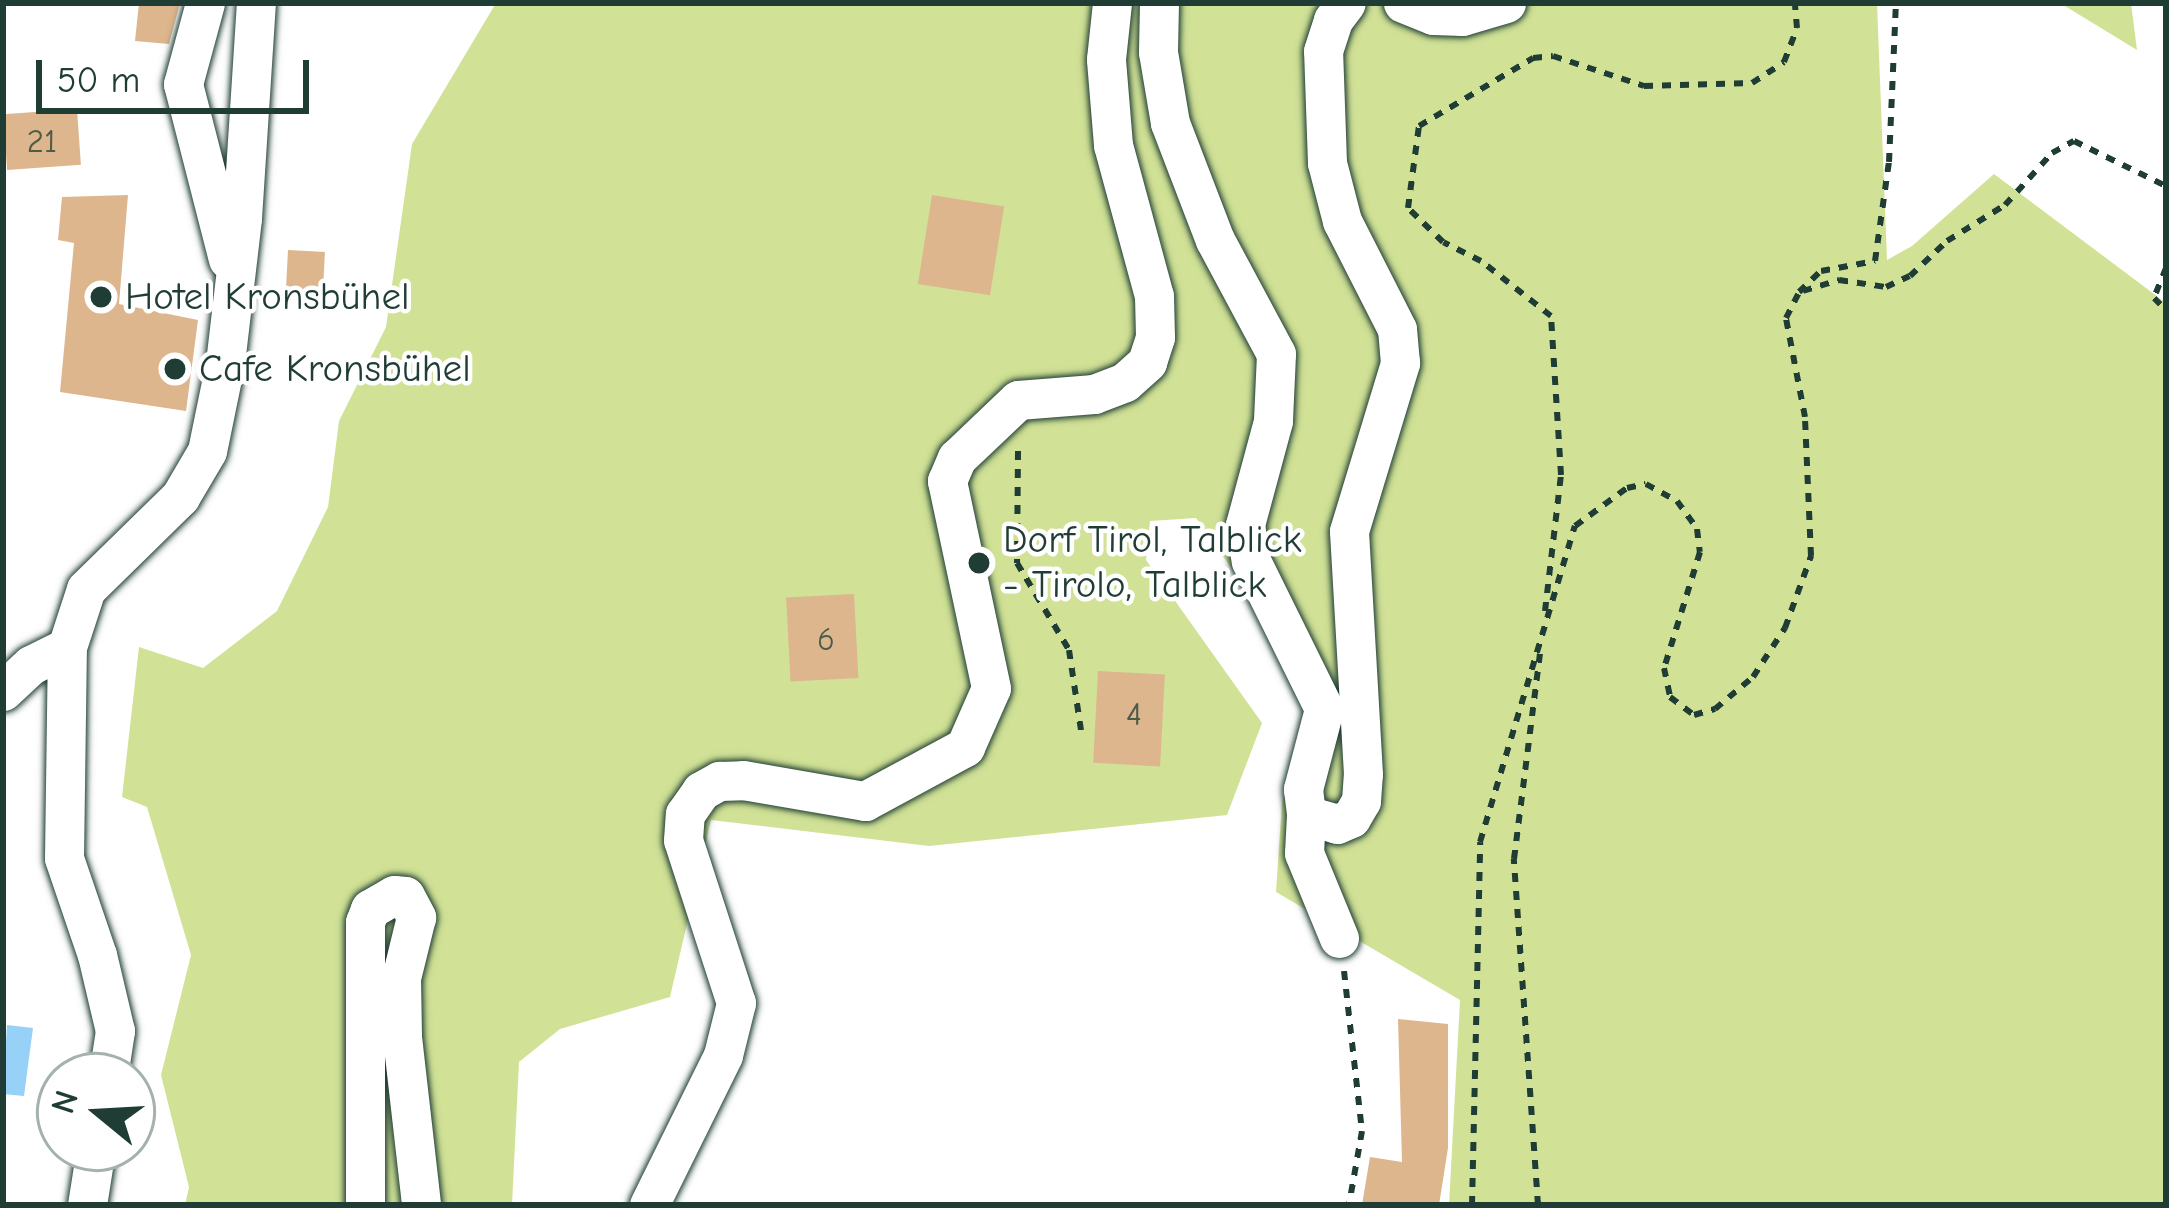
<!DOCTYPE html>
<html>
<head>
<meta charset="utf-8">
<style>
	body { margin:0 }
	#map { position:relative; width:2169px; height:1208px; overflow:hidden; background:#fff; font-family:"Comic Neue",sans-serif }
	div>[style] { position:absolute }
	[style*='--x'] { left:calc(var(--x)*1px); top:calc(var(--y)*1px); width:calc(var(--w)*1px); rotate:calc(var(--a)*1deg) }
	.green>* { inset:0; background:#d1e296 }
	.water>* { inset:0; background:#97d1f7 }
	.building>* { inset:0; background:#ddb68d; transform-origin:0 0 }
	.path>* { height:6px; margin-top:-3px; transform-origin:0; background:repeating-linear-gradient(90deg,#1f3d34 0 9px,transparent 0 18px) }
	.roads { filter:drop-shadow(0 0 3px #1f3d34) drop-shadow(0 0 3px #1f3d34) }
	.minor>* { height:39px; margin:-19.5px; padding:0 19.5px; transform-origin:19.5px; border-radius:19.5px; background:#fff }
	.dots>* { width:33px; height:33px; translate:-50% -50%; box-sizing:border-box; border:6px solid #fff; border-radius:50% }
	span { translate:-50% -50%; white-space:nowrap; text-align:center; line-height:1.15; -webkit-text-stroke:9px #fff; paint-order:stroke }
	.number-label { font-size:33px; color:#4e5b4a }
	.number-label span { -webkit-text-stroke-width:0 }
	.poi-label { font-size:39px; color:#1f3d34 }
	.left { translate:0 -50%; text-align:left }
	.frame { position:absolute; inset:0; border:6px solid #1f3d34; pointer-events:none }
	.north { position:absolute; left:36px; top:1052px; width:120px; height:120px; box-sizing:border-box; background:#fff; border:3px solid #a5b1ae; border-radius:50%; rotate:288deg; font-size:33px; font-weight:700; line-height:48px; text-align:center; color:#1f3d34 }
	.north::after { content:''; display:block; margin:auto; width:42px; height:54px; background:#1f3d34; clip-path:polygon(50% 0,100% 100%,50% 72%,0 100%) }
	.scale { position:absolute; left:36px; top:60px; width:273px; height:54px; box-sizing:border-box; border:6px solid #1f3d34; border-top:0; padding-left:15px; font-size:36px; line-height:42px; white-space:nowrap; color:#1f3d34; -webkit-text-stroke:9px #fff; paint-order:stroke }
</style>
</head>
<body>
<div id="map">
	<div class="green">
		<div style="clip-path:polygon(496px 3px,1877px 3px,1887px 260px,1912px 246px,1994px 174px,2166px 303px,2166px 1205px,1449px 1205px,1460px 1000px,1276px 892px,1282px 803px,1309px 711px,1254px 600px,1196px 518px,1150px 521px,1146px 560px,1262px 723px,1227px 815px,929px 846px,711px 820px,670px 997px,560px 1029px,519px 1062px,512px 1205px,185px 1205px,189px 1187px,161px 1075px,191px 955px,147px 807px,122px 797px,139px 647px,203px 668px,277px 611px,328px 507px,339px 421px,386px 327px,412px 144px)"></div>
		<div style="clip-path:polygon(2060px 3px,2131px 3px,2137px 50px)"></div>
	</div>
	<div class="water">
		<div style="clip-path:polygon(7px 1025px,33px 1028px,24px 1096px,3px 1094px)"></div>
	</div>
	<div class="building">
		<div style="clip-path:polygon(139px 3px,180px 3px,169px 44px,135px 41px)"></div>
		<div style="left:77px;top:109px;width:56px;height:74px;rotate:86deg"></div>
		<div style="clip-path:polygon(128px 195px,119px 304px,198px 320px,186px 411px,60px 392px,74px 243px,58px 240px,62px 197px)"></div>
		<div style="left:932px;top:195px;width:73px;height:90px;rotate:9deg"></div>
		<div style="left:288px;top:250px;width:37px;height:47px;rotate:3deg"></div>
		<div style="left:854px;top:594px;width:84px;height:68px;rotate:87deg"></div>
		<div style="left:1098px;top:671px;width:67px;height:92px;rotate:3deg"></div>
		<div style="clip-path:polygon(1398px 1019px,1448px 1024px,1448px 1148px,1439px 1205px,1362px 1205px,1370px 1157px,1402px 1162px)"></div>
	</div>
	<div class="path">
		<div style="--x:2166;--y:268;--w:32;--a:112"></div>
		<div style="--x:2154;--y:298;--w:17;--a:45"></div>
		<div style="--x:1803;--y:291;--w:38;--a:-17"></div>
		<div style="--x:1839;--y:280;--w:48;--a:8.5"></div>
		<div style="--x:1886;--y:287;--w:26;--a:-25"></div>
		<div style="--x:1910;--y:276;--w:51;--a:-43.4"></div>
		<div style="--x:1947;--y:241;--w:68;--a:-31.8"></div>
		<div style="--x:2005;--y:205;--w:70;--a:-47.9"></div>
		<div style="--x:2052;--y:153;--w:25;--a:-29"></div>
		<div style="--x:2074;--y:141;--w:102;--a:26.1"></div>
		<div style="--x:1018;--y:451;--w:112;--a:90.5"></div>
		<div style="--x:1017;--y:563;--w:101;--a:59.1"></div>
		<div style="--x:1069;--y:650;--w:81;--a:81.5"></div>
		<div style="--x:1545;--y:611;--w:137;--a:-83.3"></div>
		<div style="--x:1561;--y:475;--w:159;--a:-93.6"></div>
		<div style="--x:1551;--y:316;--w:89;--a:-141.8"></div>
		<div style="--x:1481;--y:261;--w:42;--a:-153.4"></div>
		<div style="--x:1443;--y:242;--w:49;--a:-135.8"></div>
		<div style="--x:1408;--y:208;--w:83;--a:-82.4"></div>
		<div style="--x:1419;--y:126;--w:133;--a:-30.8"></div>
		<div style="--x:1533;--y:58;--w:20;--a:-6"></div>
		<div style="--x:1553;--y:56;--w:96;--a:18.2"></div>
		<div style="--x:1644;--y:86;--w:108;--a:-1.6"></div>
		<div style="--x:1752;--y:83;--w:38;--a:-33"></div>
		<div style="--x:1784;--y:62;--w:36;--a:-69"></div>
		<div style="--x:1797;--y:28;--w:25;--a:-95"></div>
		<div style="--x:1344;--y:971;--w:161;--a:83.6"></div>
		<div style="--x:1362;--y:1131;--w:75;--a:100"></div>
		<div style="--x:1472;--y:1205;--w:363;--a:-88.7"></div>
		<div style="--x:1480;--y:842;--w:330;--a:-73.3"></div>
		<div style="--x:1575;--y:526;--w:64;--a:-36.2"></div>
		<div style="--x:1627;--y:488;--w:19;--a:-12"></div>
		<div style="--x:1646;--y:484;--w:35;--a:29"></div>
		<div style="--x:1677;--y:501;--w:34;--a:54"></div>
		<div style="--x:1697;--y:529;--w:23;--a:83"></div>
		<div style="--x:1700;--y:552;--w:121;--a:107.2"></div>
		<div style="--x:1664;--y:668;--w:30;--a:78"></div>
		<div style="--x:1670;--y:697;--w:30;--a:37"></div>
		<div style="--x:1694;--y:715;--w:22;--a:-16"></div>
		<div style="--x:1715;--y:709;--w:50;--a:-40.1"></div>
		<div style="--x:1753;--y:677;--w:59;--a:-56.9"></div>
		<div style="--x:1785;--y:628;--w:77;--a:-70.1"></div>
		<div style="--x:1811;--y:556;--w:139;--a:-92.5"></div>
		<div style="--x:1805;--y:417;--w:101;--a:-100.9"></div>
		<div style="--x:1786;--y:318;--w:29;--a:-63"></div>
		<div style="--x:1799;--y:292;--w:30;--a:-44"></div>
		<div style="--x:1821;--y:271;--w:55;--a:-10.5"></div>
		<div style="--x:1875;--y:261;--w:100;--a:-82"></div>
		<div style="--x:1889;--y:162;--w:159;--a:-87.5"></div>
		<div style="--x:1538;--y:1205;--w:347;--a:-94"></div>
		<div style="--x:1514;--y:859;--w:207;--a:-82.8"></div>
	</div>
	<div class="roads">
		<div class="minor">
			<div style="--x:205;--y:3;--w:84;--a:105.2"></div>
			<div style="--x:183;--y:84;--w:181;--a:75.6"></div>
			<div style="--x:1159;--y:3;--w:49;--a:91.2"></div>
			<div style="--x:1158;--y:52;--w:72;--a:80.4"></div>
			<div style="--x:1170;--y:123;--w:125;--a:69"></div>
			<div style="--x:1215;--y:240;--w:129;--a:61.8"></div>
			<div style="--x:1276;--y:354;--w:67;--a:92.6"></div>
			<div style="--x:1273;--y:421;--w:108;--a:105.1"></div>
			<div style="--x:1245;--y:525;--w:36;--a:81"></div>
			<div style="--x:1251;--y:561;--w:165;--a:63.7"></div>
			<div style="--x:1324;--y:709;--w:83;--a:104.7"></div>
			<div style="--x:1303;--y:789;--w:26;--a:83"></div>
			<div style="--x:1306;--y:815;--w:32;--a:16"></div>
			<div style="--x:1337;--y:824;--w:15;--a:-23"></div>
			<div style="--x:1351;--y:818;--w:20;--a:-60"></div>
			<div style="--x:1361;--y:801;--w:27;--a:-86"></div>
			<div style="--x:1363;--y:774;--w:243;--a:-93.3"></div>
			<div style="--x:1349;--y:531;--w:176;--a:-73.1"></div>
			<div style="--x:1400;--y:363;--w:34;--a:-95"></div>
			<div style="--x:1397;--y:329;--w:121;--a:-117"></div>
			<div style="--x:1342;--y:221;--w:60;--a:-104.5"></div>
			<div style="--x:1327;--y:163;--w:112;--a:-92"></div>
			<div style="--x:1323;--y:51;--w:33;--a:-72"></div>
			<div style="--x:1333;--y:20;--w:21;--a:-53"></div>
			<div style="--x:1403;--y:3;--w:32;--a:22"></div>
			<div style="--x:1433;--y:15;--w:29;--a:2"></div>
			<div style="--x:1462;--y:16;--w:46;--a:-16.5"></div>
			<div style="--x:3;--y:691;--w:38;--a:-43"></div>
			<div style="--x:31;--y:665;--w:40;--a:-26.6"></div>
			<div style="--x:1306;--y:815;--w:38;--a:93"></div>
			<div style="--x:1304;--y:853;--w:92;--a:67.6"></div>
			<div style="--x:108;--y:1076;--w:46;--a:-81.2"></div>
			<div style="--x:115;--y:1031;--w:78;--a:-103.3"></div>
			<div style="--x:97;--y:955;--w:102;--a:-108.8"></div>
			<div style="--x:64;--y:858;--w:211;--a:-89.2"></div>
			<div style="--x:67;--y:647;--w:61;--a:-71.9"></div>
			<div style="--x:86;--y:589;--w:132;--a:-44.4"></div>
			<div style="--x:180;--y:497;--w:53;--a:-59.6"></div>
			<div style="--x:207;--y:451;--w:90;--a:-78.4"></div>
			<div style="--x:225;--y:363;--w:146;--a:-83.3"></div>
			<div style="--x:242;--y:218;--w:215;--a:-86.3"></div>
			<div style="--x:87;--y:1205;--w:58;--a:-81"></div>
			<div style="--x:365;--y:1205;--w:283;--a:-90"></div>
			<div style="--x:365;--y:922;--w:14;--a:-69"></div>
			<div style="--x:370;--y:909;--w:28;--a:-30"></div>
			<div style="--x:394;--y:895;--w:11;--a:5"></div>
			<div style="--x:405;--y:896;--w:24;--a:62"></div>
			<div style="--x:416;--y:917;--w:63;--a:103.8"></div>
			<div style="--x:401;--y:978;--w:59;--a:89"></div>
			<div style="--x:402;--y:1037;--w:169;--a:83.5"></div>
			<div style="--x:649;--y:1205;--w:167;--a:-63.7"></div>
			<div style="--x:723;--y:1055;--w:54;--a:-76"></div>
			<div style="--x:736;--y:1003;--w:171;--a:-108"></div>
			<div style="--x:683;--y:840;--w:26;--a:-86"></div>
			<div style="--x:685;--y:814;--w:28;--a:-55"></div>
			<div style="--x:701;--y:791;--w:21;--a:-29"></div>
			<div style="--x:719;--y:781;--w:24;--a:-2"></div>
			<div style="--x:743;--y:780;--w:124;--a:9.8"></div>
			<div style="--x:865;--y:801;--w:114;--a:-28.4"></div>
			<div style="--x:965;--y:747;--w:64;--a:-66.2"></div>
			<div style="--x:991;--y:688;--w:212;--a:-102"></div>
			<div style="--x:947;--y:481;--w:25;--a:-67"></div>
			<div style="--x:957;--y:458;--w:84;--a:-43.6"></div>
			<div style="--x:1018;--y:400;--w:76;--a:-4.5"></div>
			<div style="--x:1094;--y:394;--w:33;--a:-21"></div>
			<div style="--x:1125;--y:382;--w:30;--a:-42"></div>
			<div style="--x:1147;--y:362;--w:26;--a:-72"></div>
			<div style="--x:1155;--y:337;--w:41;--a:-91.4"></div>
			<div style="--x:1154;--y:296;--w:156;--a:-105.2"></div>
			<div style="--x:1113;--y:145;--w:86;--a:-94.7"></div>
			<div style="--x:1106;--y:59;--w:56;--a:-83.9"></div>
		</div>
	</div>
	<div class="dots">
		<div style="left:101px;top:297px;background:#1f3d34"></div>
		<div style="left:175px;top:369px;background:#1f3d34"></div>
		<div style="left:979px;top:563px;background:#1f3d34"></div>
	</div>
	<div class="number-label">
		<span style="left:42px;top:142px">21</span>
		<span style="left:826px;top:640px">6</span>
		<span style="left:1134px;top:715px">4</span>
	</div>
	<div class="poi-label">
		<span class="left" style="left:125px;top:297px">Hotel Kronsbühel</span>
		<span class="left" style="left:199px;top:369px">Cafe Kronsbühel</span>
		<span class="left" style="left:1003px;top:563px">Dorf Tirol, Talblick<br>- Tirolo, Talblick</span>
	</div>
	<div class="frame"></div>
	<div class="north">N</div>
	<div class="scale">50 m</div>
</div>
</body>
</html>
